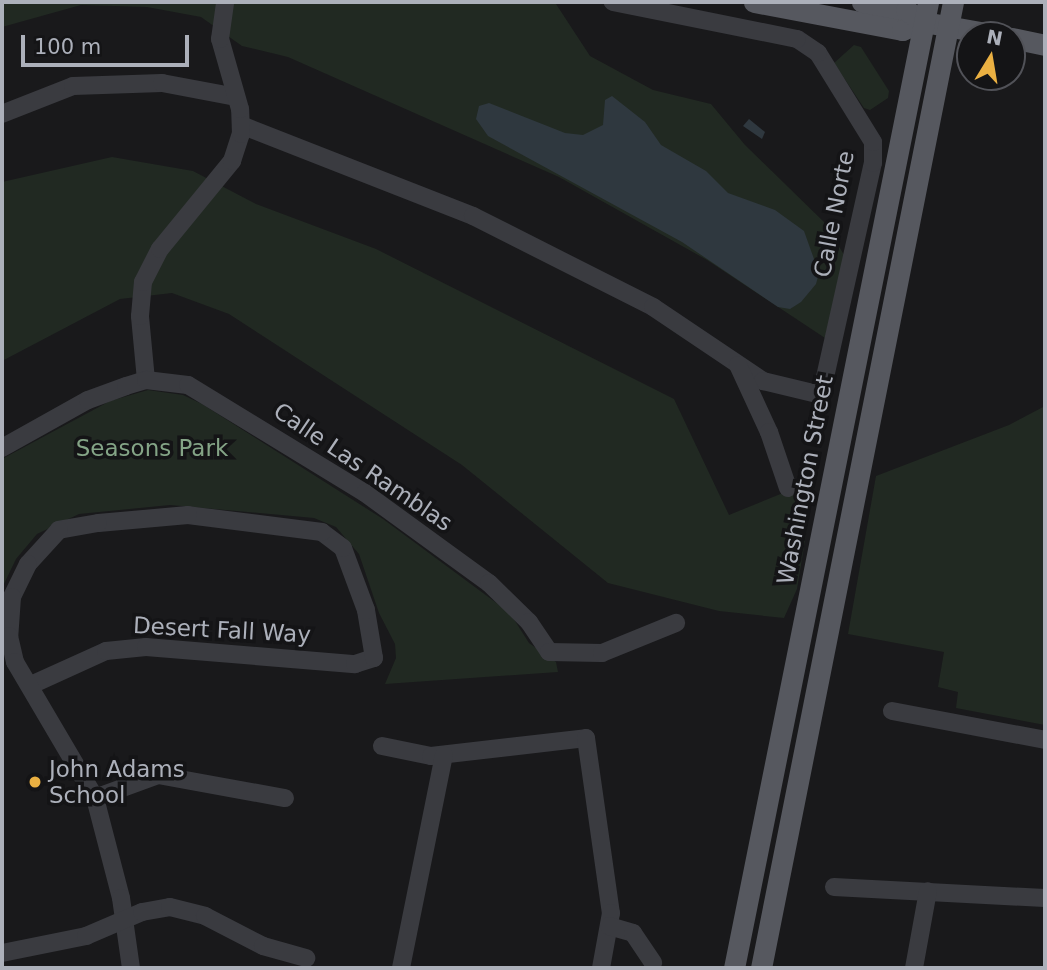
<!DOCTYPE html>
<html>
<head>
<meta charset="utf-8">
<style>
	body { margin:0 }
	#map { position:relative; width:1047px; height:970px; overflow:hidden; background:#19191b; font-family:"DejaVu Sans",sans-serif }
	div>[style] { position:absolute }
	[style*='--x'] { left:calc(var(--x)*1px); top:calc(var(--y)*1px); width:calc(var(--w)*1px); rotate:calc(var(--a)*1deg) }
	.green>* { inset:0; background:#212922 }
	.water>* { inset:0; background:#2f383f }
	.minor>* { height:18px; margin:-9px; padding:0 9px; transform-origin:9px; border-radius:9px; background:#3a3b40 }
	.major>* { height:21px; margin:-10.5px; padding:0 10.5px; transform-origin:10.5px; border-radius:10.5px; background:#56585f }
	.dots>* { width:19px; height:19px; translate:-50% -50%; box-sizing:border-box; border:4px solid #141416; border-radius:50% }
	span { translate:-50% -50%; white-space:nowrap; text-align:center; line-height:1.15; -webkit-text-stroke:7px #141416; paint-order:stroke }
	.street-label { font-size:23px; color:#acb0ba }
	.park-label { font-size:23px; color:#84a486 }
	.poi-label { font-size:23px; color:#acb0ba }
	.left { translate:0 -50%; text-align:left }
	.frame { position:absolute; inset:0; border:4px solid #acb0ba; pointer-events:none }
	.north { position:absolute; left:956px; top:21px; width:70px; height:70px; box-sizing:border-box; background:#141416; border:2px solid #515258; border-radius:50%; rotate:11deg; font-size:19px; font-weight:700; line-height:28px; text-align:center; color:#acb0ba }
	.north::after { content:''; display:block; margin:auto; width:24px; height:32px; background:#eab042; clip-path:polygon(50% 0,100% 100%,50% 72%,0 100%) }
	.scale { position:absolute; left:21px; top:35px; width:168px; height:32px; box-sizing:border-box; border:4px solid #acb0ba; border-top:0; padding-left:9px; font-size:21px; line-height:24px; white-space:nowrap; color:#acb0ba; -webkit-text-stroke:5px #141416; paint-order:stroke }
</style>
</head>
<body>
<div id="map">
	<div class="green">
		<div style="clip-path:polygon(2px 2px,556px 4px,590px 56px,653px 90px,711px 104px,745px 145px,826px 224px,844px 255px,825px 338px,707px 260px,559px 177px,288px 57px,242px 46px,201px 17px,147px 7px,81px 5px,2px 27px)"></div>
		<div style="clip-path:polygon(854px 45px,861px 47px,889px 91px,888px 98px,870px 110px,864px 108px,834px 63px)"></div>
		<div style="clip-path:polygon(112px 157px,193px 171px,256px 204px,376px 249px,674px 399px,729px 515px,815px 480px,797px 589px,784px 618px,719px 611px,608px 583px,462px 465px,229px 314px,172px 293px,120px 299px,2px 361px,2px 182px)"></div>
		<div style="clip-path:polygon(148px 390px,183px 395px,202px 404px,383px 519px,510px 613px,529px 643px,556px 662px,558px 672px,385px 684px,396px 658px,395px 644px,379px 613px,359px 554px,336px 527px,314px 518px,170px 505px,79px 514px,37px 534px,16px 559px,2px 588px,2px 459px,110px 401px)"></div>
		<div style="clip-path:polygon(1045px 406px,1044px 541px,1045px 725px,956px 708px,958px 692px,938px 687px,944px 652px,848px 634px,876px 476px,1009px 425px)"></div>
	</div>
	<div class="water">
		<div style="clip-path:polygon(612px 96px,645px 122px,661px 145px,706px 171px,728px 193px,775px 210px,804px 231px,819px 273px,816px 284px,801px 302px,790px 309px,778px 307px,682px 242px,488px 136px,476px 119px,479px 106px,489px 103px,565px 133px,583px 135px,603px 125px,605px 100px)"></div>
		<div style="clip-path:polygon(749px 119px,765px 132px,762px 139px,743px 126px)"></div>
	</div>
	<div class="minor">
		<div style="--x:2;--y:114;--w:76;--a:-21.5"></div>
		<div style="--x:73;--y:86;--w:89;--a:-1.9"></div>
		<div style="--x:162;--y:83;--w:75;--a:10.7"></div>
		<div style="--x:241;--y:125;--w:249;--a:21.4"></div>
		<div style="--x:473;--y:216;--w:202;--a:26.8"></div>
		<div style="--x:653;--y:307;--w:133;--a:33.9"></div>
		<div style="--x:763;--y:381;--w:60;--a:13.6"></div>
		<div style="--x:821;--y:395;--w:238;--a:-77.4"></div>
		<div style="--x:873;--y:163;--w:21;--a:-90"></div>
		<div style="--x:873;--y:142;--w:105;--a:-121.7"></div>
		<div style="--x:818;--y:53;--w:25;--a:-146"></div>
		<div style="--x:797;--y:39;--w:188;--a:-168.6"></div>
		<div style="--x:738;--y:365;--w:74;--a:65.2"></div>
		<div style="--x:769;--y:432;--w:59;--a:71.3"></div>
		<div style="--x:146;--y:380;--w:64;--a:-95.4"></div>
		<div style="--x:140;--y:316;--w:34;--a:-85"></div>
		<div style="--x:143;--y:282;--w:37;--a:-63"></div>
		<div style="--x:160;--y:249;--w:114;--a:-50.7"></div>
		<div style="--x:232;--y:161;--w:28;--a:-72"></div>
		<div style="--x:241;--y:134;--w:25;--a:-92"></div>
		<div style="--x:240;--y:109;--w:73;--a:-105.9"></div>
		<div style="--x:220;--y:39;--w:37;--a:-82"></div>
		<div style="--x:2;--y:448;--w:98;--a:-29.2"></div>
		<div style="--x:88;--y:400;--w:40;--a:-20.2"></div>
		<div style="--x:126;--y:386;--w:21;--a:-17"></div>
		<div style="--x:146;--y:380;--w:42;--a:6.8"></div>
		<div style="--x:188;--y:385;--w:207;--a:31.4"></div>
		<div style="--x:365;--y:493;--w:153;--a:36"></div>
		<div style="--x:489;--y:583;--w:56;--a:44.3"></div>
		<div style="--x:529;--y:622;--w:36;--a:56"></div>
		<div style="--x:549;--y:652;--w:53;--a:1.1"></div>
		<div style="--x:602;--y:653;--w:80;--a:-22.1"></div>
		<div style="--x:31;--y:685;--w:82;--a:-24.4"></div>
		<div style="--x:106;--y:651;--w:40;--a:-5.7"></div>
		<div style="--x:146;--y:647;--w:210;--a:4.7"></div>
		<div style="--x:355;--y:664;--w:20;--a:-18"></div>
		<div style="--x:374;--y:658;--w:49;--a:-99.5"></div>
		<div style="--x:366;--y:610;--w:66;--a:-110.4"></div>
		<div style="--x:343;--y:548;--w:26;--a:-143"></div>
		<div style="--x:322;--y:532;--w:135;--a:-172.8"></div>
		<div style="--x:188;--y:515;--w:90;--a:174.9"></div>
		<div style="--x:98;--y:523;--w:40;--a:170"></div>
		<div style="--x:59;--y:530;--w:46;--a:132.4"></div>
		<div style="--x:28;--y:564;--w:37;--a:116"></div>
		<div style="--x:12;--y:597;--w:39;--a:94"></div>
		<div style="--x:9;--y:636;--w:27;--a:77"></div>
		<div style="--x:15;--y:662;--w:158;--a:59.5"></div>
		<div style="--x:95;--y:798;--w:103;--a:75.4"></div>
		<div style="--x:121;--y:898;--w:71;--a:81.9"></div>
		<div style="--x:892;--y:711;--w:156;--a:10.7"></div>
		<div style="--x:382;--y:746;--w:50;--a:11.5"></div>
		<div style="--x:431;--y:756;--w:156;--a:-6.6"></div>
		<div style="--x:586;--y:738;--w:177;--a:81.9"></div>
		<div style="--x:611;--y:913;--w:56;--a:100.3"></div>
		<div style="--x:95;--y:798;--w:67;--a:-20.1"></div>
		<div style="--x:158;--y:775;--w:129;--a:10.3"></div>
		<div style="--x:834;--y:887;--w:211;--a:3"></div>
		<div style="--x:609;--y:926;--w:25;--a:16"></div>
		<div style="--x:633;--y:933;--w:36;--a:56"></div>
		<div style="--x:2;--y:953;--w:86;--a:-11.4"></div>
		<div style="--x:86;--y:936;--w:61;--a:-23.2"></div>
		<div style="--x:142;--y:912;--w:28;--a:-10"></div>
		<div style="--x:170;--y:907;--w:36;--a:14"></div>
		<div style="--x:205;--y:916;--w:65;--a:27.3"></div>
		<div style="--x:263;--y:946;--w:45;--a:15.6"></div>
		<div style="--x:401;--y:968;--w:217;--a:-78.6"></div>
		<div style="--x:914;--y:968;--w:78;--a:-79.7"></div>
	</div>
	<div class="major">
		<div style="--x:754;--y:2;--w:151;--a:10.7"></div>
		<div style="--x:902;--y:30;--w:23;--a:-20"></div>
		<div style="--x:862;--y:2;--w:45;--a:10.3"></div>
		<div style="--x:906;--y:10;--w:22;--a:34"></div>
		<div style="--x:924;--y:22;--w:73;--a:10.2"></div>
		<div style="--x:1012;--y:38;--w:34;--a:12"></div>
		<div style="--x:734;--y:968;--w:985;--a:-78.64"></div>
		<div style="--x:761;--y:968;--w:985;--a:-78.76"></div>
	</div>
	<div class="dots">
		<div style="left:35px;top:782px;background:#eab042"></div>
	</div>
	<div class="street-label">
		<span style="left:834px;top:214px;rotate:-79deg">Calle Norte</span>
		<span style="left:363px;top:467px;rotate:34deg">Calle Las Ramblas</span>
		<span style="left:805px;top:480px;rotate:-79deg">Washington Street</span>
		<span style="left:222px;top:630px;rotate:3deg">Desert Fall Way</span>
	</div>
	<div class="park-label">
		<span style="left:152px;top:448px">Seasons Park</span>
	</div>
	<div class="poi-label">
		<span class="left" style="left:49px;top:782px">John Adams<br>School</span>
	</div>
	<div class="frame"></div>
	<div class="north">N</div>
	<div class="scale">100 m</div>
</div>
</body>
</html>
